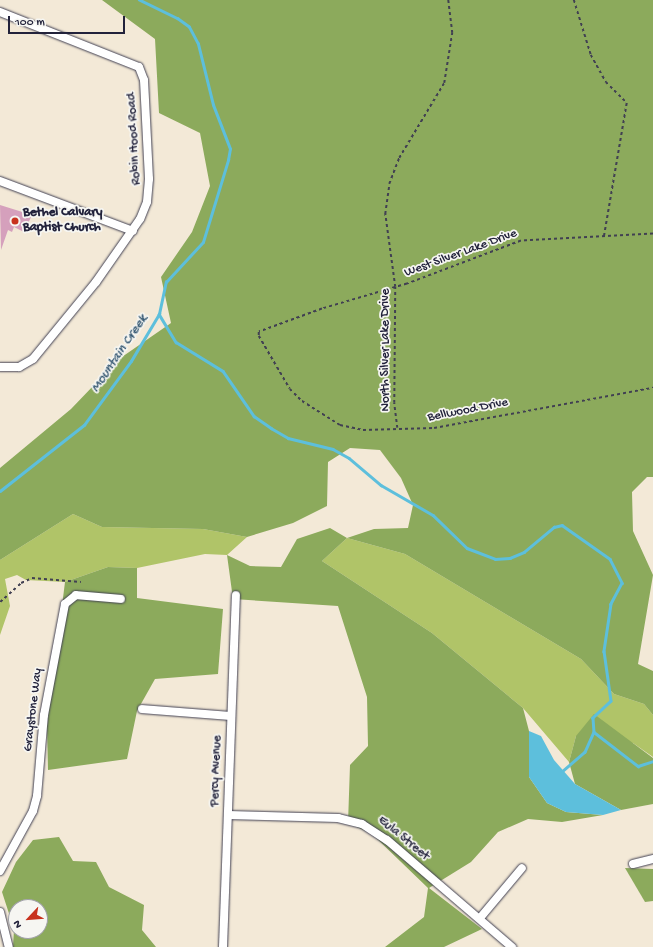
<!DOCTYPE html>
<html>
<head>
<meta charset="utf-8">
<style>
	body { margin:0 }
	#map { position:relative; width:653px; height:947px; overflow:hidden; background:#f3e9d7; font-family:"Gochi Hand",sans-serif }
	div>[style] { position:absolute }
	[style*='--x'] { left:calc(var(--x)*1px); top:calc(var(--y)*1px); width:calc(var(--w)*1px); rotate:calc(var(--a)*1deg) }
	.green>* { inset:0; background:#b0c468 }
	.forest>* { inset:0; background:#8caa5c }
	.water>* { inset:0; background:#5dbfdc }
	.stream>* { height:2.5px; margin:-1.25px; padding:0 1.25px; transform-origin:1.25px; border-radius:1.25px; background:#5dbfdc }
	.building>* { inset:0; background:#d5a0bc }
	.path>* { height:1.5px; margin-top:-0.75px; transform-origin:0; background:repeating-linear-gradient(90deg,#414052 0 3px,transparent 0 6px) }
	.roads { filter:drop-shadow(0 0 1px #414052) drop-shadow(0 0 1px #414052) }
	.minor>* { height:8px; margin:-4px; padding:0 4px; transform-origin:4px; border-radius:4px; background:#fff }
	.dots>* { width:11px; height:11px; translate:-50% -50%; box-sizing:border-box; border:2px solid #f6f6f2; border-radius:50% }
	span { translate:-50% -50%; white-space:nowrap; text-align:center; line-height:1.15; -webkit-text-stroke:3.5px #f6f6f2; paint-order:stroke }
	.street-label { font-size:13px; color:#22223b }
	.poi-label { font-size:13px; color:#22223b; font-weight:700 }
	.left { translate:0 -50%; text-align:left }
	.water-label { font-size:14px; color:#375973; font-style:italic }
	.north { position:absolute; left:8px; top:899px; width:40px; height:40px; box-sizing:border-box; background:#f6f6f2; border:1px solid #a1a1a9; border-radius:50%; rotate:244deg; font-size:11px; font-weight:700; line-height:16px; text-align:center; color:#22223b }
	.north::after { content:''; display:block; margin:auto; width:14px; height:18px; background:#c8321e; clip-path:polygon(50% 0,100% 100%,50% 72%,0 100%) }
	.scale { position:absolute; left:8px; top:16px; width:117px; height:18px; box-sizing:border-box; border:2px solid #22223b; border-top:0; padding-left:5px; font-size:12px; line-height:14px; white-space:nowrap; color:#22223b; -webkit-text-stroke:3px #f6f6f2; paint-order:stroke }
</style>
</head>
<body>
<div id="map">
	<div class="green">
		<div style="clip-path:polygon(73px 514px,102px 527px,203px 529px,247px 537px,227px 555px,205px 554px,137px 568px,108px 567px,65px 582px,26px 580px,17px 575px,5px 579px,10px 606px,0 635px,0 560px)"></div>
		<div style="clip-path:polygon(347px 538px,405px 554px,581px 659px,614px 694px,644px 704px,653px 715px,653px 757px,633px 743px,576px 736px,569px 762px,523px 708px,432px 633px,322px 561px)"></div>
	</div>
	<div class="forest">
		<div style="clip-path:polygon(102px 0,653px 0,653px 477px,647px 477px,632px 492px,633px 531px,653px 575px,638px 664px,653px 671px,653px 715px,644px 704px,614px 694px,581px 659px,405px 554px,347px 538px,322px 561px,432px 633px,523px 708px,529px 731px,529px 777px,547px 803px,566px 812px,603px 815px,562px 822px,528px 819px,498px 832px,471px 862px,429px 888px,482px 929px,444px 947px,385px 947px,424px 917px,428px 888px,372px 834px,348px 823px,350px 765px,368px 746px,367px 697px,338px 606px,233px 599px,227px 555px,250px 566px,281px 567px,297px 539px,330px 528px,347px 538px,374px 529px,408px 528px,413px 505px,401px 478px,380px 450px,350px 448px,328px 462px,327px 506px,293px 523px,247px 537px,203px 529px,102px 527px,73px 514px,0 560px,0 468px,71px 409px,119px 359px,171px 323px,161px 277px,192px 232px,210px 186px,200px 133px,159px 113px,155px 39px)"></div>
		<div style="clip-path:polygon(108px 567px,137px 568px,137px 598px,223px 609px,218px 674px,155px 679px,137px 711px,127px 759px,48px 770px,47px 726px,65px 582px)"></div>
		<div style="clip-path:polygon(594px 714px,653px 758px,653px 804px,621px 810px,575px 784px,569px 762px,576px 736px)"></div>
		<div style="clip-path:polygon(evenodd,59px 837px,73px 861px,96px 862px,109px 887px,144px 905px,142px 930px,156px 947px,13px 947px,14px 929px,2px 892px,16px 862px,33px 840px,59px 837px,16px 907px,40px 907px,40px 931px,16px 931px,16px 907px)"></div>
		<div style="clip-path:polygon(625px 868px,653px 869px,653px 901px,645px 902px)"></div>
	</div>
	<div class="water">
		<div style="clip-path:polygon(529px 731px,541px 736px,554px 760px,575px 784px,621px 810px,603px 815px,566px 812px,547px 803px,529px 777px)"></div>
	</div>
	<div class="stream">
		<div style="--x:159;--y:314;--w:33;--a:59"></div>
		<div style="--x:176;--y:342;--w:55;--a:31.7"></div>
		<div style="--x:223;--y:371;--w:55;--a:55.4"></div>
		<div style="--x:254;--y:416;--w:21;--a:35"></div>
		<div style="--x:271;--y:428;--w:20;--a:30"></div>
		<div style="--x:288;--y:438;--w:46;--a:13.7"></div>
		<div style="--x:333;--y:449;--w:18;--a:29"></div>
		<div style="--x:349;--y:458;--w:42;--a:40.2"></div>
		<div style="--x:381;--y:485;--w:60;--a:30"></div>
		<div style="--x:433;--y:515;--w:47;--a:44.1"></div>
		<div style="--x:467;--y:548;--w:30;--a:21"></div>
		<div style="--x:495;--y:559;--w:15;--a:-4"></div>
		<div style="--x:510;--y:558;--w:15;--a:-23"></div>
		<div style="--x:524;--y:552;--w:39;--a:-40"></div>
		<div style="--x:554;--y:527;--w:8;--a:-14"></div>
		<div style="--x:562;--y:525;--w:59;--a:35.3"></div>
		<div style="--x:610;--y:559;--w:27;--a:63"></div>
		<div style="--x:622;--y:583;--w:24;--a:118"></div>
		<div style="--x:611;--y:604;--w:48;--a:98.5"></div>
		<div style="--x:604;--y:651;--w:50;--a:82"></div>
		<div style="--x:611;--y:701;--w:25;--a:137"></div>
		<div style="--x:593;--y:718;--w:14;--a:86"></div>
		<div style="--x:594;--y:732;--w:22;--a:114"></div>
		<div style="--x:585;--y:752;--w:29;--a:139"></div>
		<div style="--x:0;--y:491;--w:107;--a:-38.2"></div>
		<div style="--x:84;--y:425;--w:79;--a:-53.7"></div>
		<div style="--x:131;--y:361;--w:55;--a:-59.2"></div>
		<div style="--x:159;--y:314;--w:33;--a:-78"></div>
		<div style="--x:166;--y:282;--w:54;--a:-47.2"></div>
		<div style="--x:203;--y:242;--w:86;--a:-73"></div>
		<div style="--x:228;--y:160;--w:11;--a:-80"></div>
		<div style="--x:230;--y:149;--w:47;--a:-111.1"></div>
		<div style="--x:213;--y:105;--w:63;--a:-103.8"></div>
		<div style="--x:198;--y:44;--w:19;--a:-118"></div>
		<div style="--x:189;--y:27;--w:14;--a:-144"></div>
		<div style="--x:178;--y:19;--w:43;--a:-154"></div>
		<div style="--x:594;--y:732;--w:56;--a:37.7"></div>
		<div style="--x:638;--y:766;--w:16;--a:-18"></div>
	</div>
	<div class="building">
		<div style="clip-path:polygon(0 205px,32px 215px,24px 232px,14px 227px,12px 232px,8px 230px,1px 250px)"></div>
	</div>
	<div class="path">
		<div style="--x:574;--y:0;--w:58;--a:72.8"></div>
		<div style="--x:591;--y:55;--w:31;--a:61"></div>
		<div style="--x:606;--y:82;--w:30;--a:45"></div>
		<div style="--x:627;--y:103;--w:136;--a:99.7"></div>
		<div style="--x:653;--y:234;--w:132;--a:177"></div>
		<div style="--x:521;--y:241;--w:122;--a:159.3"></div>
		<div style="--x:407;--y:284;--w:89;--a:163.6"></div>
		<div style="--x:322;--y:309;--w:67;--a:159.9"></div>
		<div style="--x:259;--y:332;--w:4;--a:90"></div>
		<div style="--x:259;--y:336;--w:61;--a:59.7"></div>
		<div style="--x:290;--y:389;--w:17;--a:45"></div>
		<div style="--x:302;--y:401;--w:45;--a:32.3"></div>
		<div style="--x:340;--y:425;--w:24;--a:12"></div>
		<div style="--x:363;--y:430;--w:71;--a:-1.6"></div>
		<div style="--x:434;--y:428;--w:223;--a:-10.4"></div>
		<div style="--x:397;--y:428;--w:25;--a:-97"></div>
		<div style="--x:394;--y:403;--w:116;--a:-89.5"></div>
		<div style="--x:395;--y:287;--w:74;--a:-97.8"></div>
		<div style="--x:385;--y:214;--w:30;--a:-82"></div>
		<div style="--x:389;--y:184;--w:28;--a:-69"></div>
		<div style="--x:399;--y:158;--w:87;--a:-59"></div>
		<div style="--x:444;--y:83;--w:51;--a:-80.9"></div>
		<div style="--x:452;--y:33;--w:33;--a:-97"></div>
		<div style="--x:0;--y:602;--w:28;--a:-42"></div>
		<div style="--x:21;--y:583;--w:12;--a:-24"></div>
		<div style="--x:32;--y:578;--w:49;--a:4.7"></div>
	</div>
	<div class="roads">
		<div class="minor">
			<div style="--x:0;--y:12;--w:149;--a:21.6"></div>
			<div style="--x:139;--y:67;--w:14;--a:69"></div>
			<div style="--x:144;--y:80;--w:99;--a:87.1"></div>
			<div style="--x:149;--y:179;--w:23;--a:95"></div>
			<div style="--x:147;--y:202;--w:18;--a:112"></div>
			<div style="--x:140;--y:219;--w:77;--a:124.9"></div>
			<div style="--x:96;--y:282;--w:99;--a:129.3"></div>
			<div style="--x:33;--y:359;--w:16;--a:150"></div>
			<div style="--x:19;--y:367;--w:19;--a:180"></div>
			<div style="--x:0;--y:181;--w:142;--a:20.6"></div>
			<div style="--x:142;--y:709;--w:88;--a:4.5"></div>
			<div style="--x:228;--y:815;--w:110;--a:1.6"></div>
			<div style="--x:338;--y:818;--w:25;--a:14"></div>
			<div style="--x:362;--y:824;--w:30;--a:33"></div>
			<div style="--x:387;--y:840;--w:165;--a:40.6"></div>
			<div style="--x:633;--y:864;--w:21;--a:-14"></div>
			<div style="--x:0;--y:871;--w:68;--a:-61.2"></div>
			<div style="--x:33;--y:811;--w:16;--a:-75"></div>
			<div style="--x:37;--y:796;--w:81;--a:-85.1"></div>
			<div style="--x:44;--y:715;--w:113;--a:-79.3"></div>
			<div style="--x:65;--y:604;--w:14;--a:-39"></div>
			<div style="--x:76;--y:595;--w:45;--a:5.1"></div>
			<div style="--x:0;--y:912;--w:36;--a:76"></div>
			<div style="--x:480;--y:918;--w:65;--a:-50"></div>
			<div style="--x:223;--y:947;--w:352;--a:-87.9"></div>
		</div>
	</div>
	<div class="dots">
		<div style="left:15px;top:221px;background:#c8321e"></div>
	</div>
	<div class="street-label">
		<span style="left:135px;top:139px;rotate:-93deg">Robin Hood Road</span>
		<span style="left:461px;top:254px;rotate:-20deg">West Silver Lake Drive</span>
		<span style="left:386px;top:350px;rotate:-90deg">North Silver Lake Drive</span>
		<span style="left:468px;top:411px;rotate:-11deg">Bellwood Drive</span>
		<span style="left:34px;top:710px;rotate:-83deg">Graystone Way</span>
		<span style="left:217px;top:771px;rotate:-88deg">Percy Avenue</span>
		<span style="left:403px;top:839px;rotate:39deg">Eula Street</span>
	</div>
	<div class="poi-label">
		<span class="left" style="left:23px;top:221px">Bethel Calvary<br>Baptist Church</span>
	</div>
	<div class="water-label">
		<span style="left:120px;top:354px;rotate:-56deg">Mountain Creek</span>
	</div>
	<div class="north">N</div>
	<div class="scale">100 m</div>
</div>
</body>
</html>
